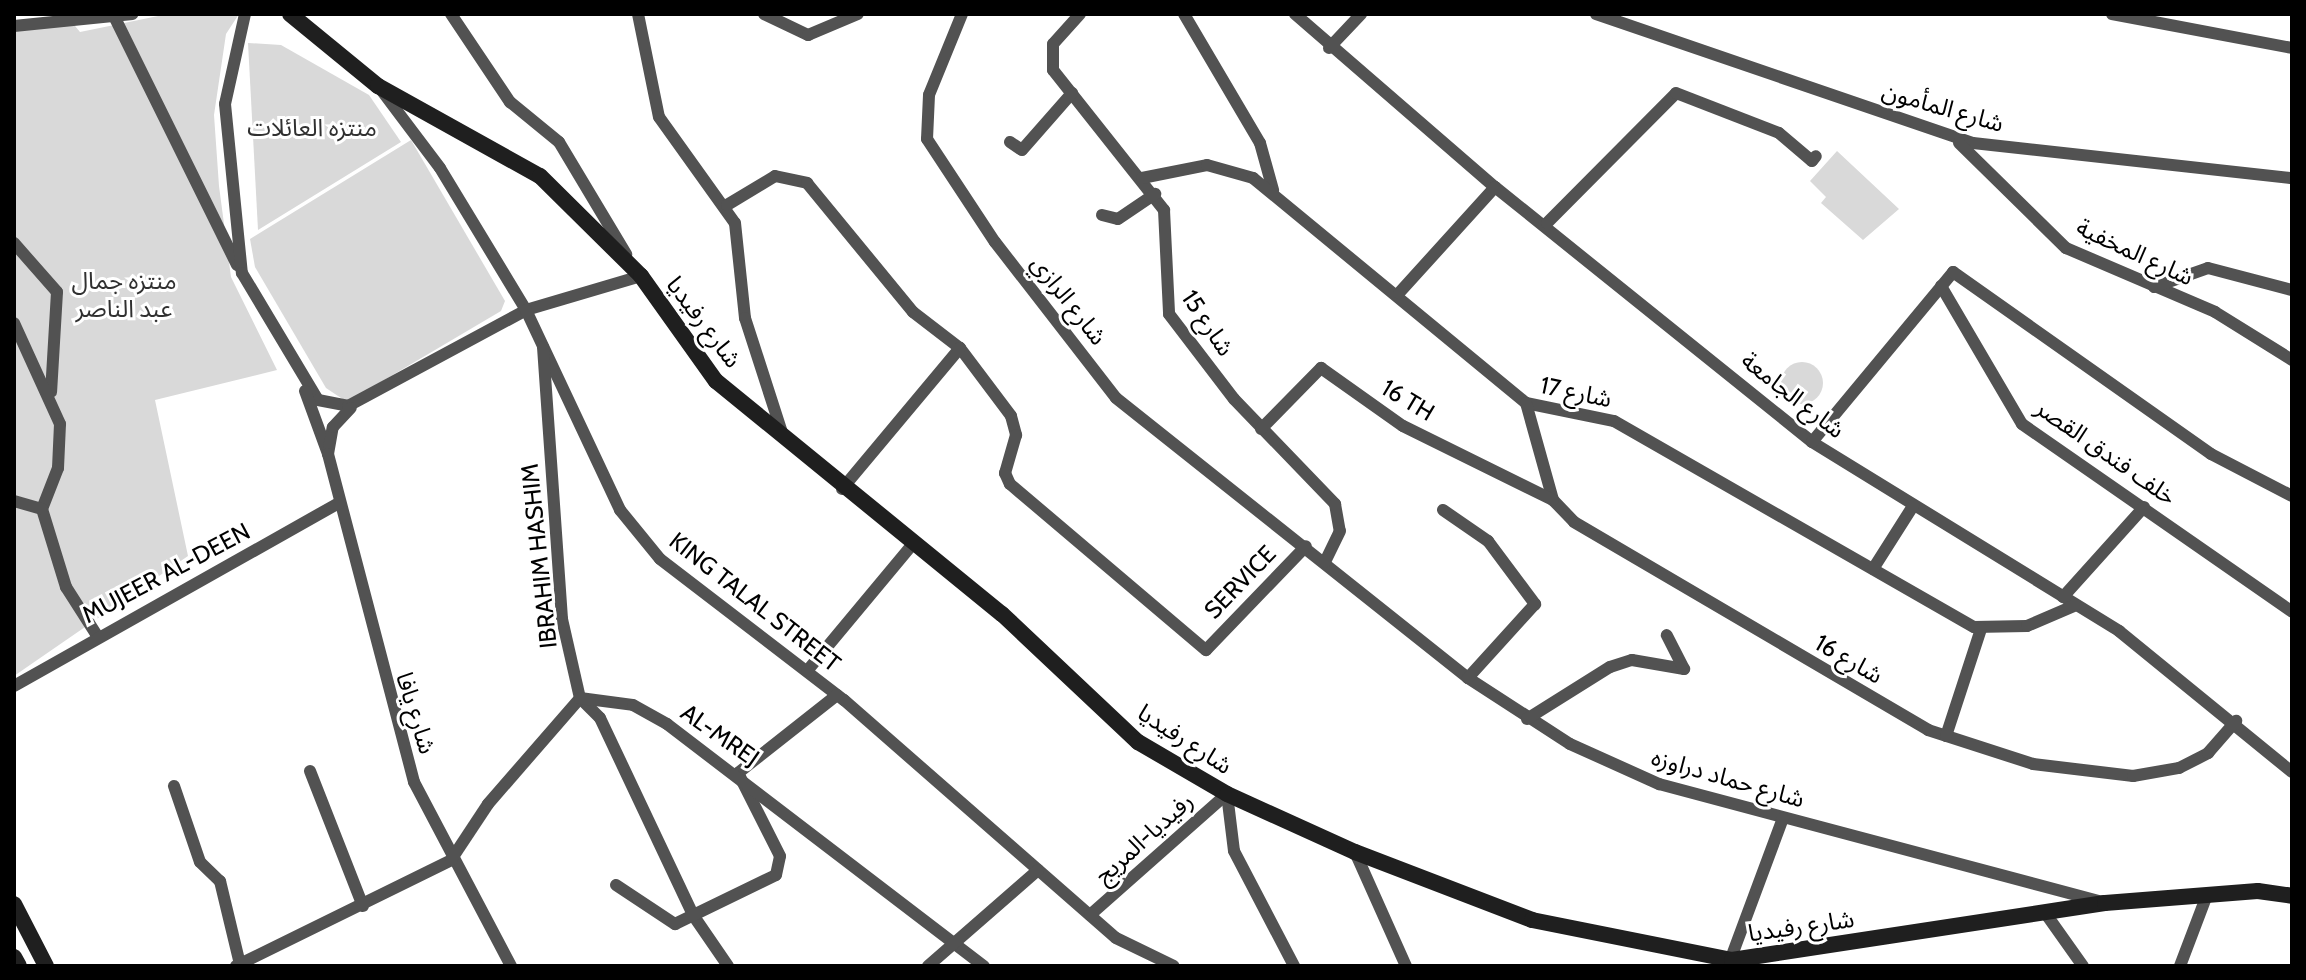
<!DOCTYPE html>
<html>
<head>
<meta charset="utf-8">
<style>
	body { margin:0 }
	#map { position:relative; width:2306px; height:980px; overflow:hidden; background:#fff; font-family:Cabin,"Noto Sans Arabic",sans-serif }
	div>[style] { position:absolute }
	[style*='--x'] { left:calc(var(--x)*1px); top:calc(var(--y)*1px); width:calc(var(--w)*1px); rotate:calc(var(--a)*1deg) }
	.green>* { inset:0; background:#d9d9d9 }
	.round { border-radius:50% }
	.street>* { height:12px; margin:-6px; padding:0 6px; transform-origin:6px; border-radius:6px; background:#525252 }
	.secondary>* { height:16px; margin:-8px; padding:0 8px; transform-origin:8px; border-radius:8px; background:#1f1f1f }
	span { translate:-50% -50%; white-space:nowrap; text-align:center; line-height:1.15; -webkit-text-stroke:6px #fff; paint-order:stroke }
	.street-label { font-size:24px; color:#000 }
	.park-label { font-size:24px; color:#303030 }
	.frame { position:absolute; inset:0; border:16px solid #000; pointer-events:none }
</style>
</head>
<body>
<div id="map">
	<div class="green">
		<div style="clip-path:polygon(168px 14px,239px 14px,226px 34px,214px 115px,219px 186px,231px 277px,277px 370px,155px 400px,188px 556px,14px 676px,14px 27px,66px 15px,80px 32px)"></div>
		<div style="clip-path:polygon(248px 43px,281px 45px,369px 95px,401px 142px,258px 230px)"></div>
		<div style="clip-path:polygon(411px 140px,505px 301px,501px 311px,347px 402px,326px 388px,255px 267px,250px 239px)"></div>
		<div style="clip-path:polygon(1837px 151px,1899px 209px,1863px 240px,1821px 203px,1826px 197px,1810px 181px)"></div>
		<div class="round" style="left:1781px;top:362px;width:42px;height:42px"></div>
	</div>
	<div class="street">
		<div style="--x:113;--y:14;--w:280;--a:63.7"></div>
		<div style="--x:245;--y:14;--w:92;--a:102.5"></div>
		<div style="--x:225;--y:104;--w:170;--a:84.3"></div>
		<div style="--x:242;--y:273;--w:148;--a:59.1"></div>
		<div style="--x:318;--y:400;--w:31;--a:11"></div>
		<div style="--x:348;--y:406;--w:202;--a:-28.3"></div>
		<div style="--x:526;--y:310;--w:120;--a:-16.5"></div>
		<div style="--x:641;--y:276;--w:8;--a:-130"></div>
		<div style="--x:451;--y:14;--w:106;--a:56.2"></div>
		<div style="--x:510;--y:102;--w:63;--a:39.2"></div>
		<div style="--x:559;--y:142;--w:131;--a:59.1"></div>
		<div style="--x:638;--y:14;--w:105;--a:78.5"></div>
		<div style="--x:659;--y:117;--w:130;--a:54.4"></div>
		<div style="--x:735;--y:223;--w:96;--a:84"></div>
		<div style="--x:745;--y:318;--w:124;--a:72.1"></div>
		<div style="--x:764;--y:14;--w:49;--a:25.5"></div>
		<div style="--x:808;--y:35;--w:54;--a:-22.8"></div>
		<div style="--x:962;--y:14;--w:87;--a:112.2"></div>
		<div style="--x:929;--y:95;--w:44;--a:92.6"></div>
		<div style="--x:927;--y:139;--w:123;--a:56.6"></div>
		<div style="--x:995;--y:242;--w:197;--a:52.2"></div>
		<div style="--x:1116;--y:398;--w:450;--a:38.5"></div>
		<div style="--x:1468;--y:678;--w:121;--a:32.9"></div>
		<div style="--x:1570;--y:744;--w:98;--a:24.2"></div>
		<div style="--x:1659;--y:784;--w:457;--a:14.9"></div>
		<div style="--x:1080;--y:14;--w:40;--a:132"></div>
		<div style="--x:1053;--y:44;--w:26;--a:90"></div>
		<div style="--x:1053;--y:70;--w:179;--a:51.6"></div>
		<div style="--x:1164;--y:210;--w:104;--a:87.2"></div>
		<div style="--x:1169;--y:314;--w:107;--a:52.6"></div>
		<div style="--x:1234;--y:399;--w:146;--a:46.1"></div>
		<div style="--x:1335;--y:504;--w:27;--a:80"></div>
		<div style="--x:1340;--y:531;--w:34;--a:116"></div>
		<div style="--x:1184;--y:14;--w:150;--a:59.5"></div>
		<div style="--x:1260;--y:143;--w:49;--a:74.5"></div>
		<div style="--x:1295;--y:14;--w:264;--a:40.9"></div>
		<div style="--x:1495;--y:187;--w:407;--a:38.8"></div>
		<div style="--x:1812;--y:442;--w:361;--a:31.6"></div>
		<div style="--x:2119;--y:631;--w:223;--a:39.2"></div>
		<div style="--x:1596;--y:14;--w:398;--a:18.9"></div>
		<div style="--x:1973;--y:143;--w:321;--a:6.3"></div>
		<div style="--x:2112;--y:14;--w:183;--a:10.7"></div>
		<div style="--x:14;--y:26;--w:119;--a:-5.8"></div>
		<div style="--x:1329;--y:48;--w:47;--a:-46.7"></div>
		<div style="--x:382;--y:91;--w:96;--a:53"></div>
		<div style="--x:440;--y:168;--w:166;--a:58.8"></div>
		<div style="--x:526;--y:310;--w:221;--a:64.8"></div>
		<div style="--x:620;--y:510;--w:63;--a:50.8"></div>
		<div style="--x:660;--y:559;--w:232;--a:37.5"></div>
		<div style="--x:844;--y:700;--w:361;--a:41.2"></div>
		<div style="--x:1116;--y:938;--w:64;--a:25.8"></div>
		<div style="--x:1010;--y:142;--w:14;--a:34"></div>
		<div style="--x:1022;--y:150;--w:76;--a:-48.7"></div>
		<div style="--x:1959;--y:143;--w:150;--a:44.5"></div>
		<div style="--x:2066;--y:248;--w:162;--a:23.2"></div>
		<div style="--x:2215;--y:312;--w:91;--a:31.9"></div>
		<div style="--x:1142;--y:178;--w:66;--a:-11.3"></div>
		<div style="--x:1207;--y:165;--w:48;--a:15.8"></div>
		<div style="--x:1253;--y:178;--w:354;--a:39.5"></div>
		<div style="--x:1526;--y:403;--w:90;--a:11.6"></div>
		<div style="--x:1614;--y:421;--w:415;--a:29.8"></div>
		<div style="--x:1974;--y:627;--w:53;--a:-1.1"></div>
		<div style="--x:2027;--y:626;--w:53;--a:-23.2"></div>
		<div style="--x:727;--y:205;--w:56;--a:-31.1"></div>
		<div style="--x:775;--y:176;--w:33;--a:12"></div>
		<div style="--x:807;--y:183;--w:167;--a:50.6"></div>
		<div style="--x:913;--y:312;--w:59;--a:37.5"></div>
		<div style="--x:960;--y:348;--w:85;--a:53.1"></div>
		<div style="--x:1011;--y:416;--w:20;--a:75"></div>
		<div style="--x:1016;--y:435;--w:40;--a:106"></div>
		<div style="--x:1005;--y:473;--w:12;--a:66"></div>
		<div style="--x:1010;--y:484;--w:257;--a:40.3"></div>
		<div style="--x:1206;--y:650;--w:144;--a:-46.1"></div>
		<div style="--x:1102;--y:215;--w:16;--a:14"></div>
		<div style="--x:1118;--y:219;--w:45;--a:-34"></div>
		<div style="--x:1547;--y:223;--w:183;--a:-45.2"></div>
		<div style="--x:1676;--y:93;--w:110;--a:21.2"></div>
		<div style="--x:1779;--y:133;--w:43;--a:40.3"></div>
		<div style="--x:1812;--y:161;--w:6;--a:-51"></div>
		<div style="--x:14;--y:243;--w:65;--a:48.7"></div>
		<div style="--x:57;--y:292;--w:100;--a:93.4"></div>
		<div style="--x:1941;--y:286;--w:160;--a:59.6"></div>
		<div style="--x:2022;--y:424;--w:329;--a:34.8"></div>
		<div style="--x:2154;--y:287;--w:57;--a:-19.4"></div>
		<div style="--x:2208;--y:268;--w:87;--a:14.7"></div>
		<div style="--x:1399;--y:293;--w:143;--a:-47.8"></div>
		<div style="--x:14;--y:323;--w:111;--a:65.5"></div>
		<div style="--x:60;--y:424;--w:44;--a:92.6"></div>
		<div style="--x:58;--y:468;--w:44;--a:111.3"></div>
		<div style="--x:42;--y:509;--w:82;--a:72.9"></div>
		<div style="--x:66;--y:587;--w:56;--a:57.4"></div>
		<div style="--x:543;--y:347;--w:273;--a:86"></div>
		<div style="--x:562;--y:619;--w:81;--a:77.2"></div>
		<div style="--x:580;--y:698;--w:28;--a:45"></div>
		<div style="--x:600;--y:718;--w:218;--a:64.7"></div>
		<div style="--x:693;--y:915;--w:62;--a:55.5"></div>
		<div style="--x:305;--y:391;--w:67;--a:69.9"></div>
		<div style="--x:328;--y:454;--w:27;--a:-80"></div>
		<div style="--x:333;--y:427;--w:26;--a:-47"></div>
		<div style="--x:1526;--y:403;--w:101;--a:74.4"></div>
		<div style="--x:1553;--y:500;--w:30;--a:46"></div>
		<div style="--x:1574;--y:522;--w:411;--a:30.4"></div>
		<div style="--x:1928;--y:730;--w:110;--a:17.9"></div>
		<div style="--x:2033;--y:764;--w:101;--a:6.8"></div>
		<div style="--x:2133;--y:776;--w:47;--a:-9.9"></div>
		<div style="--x:2179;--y:768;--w:33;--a:-27"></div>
		<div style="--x:2208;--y:753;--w:43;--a:-48.8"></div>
		<div style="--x:1261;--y:429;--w:86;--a:-45.5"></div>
		<div style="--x:1321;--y:368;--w:100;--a:35.3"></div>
		<div style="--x:1403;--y:426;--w:167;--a:26.3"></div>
		<div style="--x:1812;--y:442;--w:221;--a:-50.3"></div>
		<div style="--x:1953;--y:272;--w:316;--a:35.2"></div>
		<div style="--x:2211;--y:454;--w:91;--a:27.4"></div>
		<div style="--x:328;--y:454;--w:339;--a:75.3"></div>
		<div style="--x:414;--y:782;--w:208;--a:62.2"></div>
		<div style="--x:842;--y:489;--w:184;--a:-50.1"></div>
		<div style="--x:14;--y:501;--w:29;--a:16"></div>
		<div style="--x:1443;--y:510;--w:55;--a:34.6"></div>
		<div style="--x:1488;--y:541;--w:79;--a:53.3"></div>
		<div style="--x:1535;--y:604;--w:100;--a:132.2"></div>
		<div style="--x:1873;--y:569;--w:75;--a:-57.6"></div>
		<div style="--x:2063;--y:597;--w:121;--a:-48"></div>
		<div style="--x:807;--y:671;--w:163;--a:-50.2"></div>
		<div style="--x:14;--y:686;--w:374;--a:-29.4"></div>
		<div style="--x:1527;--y:719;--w:98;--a:-32.1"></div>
		<div style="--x:1610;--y:667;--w:23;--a:-18"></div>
		<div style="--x:1632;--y:660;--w:53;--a:9.8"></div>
		<div style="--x:1684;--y:669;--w:38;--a:-117"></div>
		<div style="--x:1946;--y:736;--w:113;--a:-71.9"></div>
		<div style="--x:310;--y:771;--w:145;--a:68.6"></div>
		<div style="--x:174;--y:786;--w:80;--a:71.1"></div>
		<div style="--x:200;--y:862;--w:28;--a:44"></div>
		<div style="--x:220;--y:881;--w:85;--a:76.5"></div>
		<div style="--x:1227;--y:794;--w:57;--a:83"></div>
		<div style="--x:1234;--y:851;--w:130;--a:62.4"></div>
		<div style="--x:1355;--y:852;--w:125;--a:65.9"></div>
		<div style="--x:616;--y:885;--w:71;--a:33.5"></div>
		<div style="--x:675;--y:924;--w:112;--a:-25.9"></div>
		<div style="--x:776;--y:875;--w:19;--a:-78"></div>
		<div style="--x:780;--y:856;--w:93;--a:-116.8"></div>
		<div style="--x:738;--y:773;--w:126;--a:-38.2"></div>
		<div style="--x:2046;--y:914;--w:64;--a:54.6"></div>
		<div style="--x:1090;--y:915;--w:183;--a:-41.5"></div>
		<div style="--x:236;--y:966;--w:240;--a:-26.2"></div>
		<div style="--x:451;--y:860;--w:67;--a:-56.5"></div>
		<div style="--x:488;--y:804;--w:140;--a:-49"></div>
		<div style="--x:580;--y:698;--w:53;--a:7.5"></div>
		<div style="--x:633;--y:705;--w:39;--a:29"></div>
		<div style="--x:667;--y:724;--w:399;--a:37.4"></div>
		<div style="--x:928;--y:966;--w:146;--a:-41.1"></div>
		<div style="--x:1728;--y:966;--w:158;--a:-69.6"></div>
		<div style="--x:2180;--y:966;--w:76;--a:-69.2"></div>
	</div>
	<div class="secondary">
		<div style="--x:290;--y:14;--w:114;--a:39.3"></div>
		<div style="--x:378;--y:86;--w:185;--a:29.1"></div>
		<div style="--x:540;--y:176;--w:142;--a:44.7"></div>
		<div style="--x:641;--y:276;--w:129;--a:54.5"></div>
		<div style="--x:716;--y:381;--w:369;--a:39.2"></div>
		<div style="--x:1002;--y:614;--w:187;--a:43.3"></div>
		<div style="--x:1138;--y:742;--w:103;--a:30.3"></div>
		<div style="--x:1227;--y:794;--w:141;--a:24.4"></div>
		<div style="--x:1355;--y:852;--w:190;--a:21"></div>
		<div style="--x:1532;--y:920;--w:204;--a:11.3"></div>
		<div style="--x:1732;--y:960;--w:377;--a:-8.7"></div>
		<div style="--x:2105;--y:903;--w:153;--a:-4.5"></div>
		<div style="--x:2258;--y:891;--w:34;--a:8"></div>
		<div style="--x:14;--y:904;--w:70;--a:62.7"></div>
		<div style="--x:14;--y:957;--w:10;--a:61"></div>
	</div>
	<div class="street-label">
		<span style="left:1943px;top:107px;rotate:16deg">شارع المأمون</span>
		<span style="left:2135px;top:252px;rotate:25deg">شارع المخفية</span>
		<span style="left:1069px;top:300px;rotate:52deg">شارع الرازي</span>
		<span style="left:704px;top:322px;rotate:53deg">شارع رفيديا</span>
		<span style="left:1208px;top:323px;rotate:56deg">شارع 15</span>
		<span style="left:1576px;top:392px;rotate:12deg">شارع 17</span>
		<span style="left:1793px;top:395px;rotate:38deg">شارع الجامعة</span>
		<span style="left:1408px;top:400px;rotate:31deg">16 TH</span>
		<span style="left:2106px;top:452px;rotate:35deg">خلف فندق القصر</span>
		<span style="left:539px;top:556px;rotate:-96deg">IBRAHIM HASHIM</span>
		<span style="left:166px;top:573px;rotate:-28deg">MUJEER AL-DEEN</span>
		<span style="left:1240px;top:582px;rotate:-46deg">SERVICE</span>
		<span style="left:755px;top:602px;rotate:38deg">KING TALAL STREET</span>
		<span style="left:1849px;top:659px;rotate:30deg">شارع 16</span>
		<span style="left:416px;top:713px;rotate:73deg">شارع يافا</span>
		<span style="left:720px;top:735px;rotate:35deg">AL-MREJ</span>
		<span style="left:1185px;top:739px;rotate:33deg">شارع رفيديا</span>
		<span style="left:1728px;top:778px;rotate:16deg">شارع حماد دراوزه</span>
		<span style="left:1144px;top:838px;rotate:-42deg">رفيديا-المريج</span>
		<span style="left:1801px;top:926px;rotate:-8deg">شارع رفيديا</span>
	</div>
	<div class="park-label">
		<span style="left:312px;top:128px">منتزه العائلات</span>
		<span style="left:124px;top:295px">منتزه جمال<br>عبد الناصر</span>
	</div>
	<div class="frame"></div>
</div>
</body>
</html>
